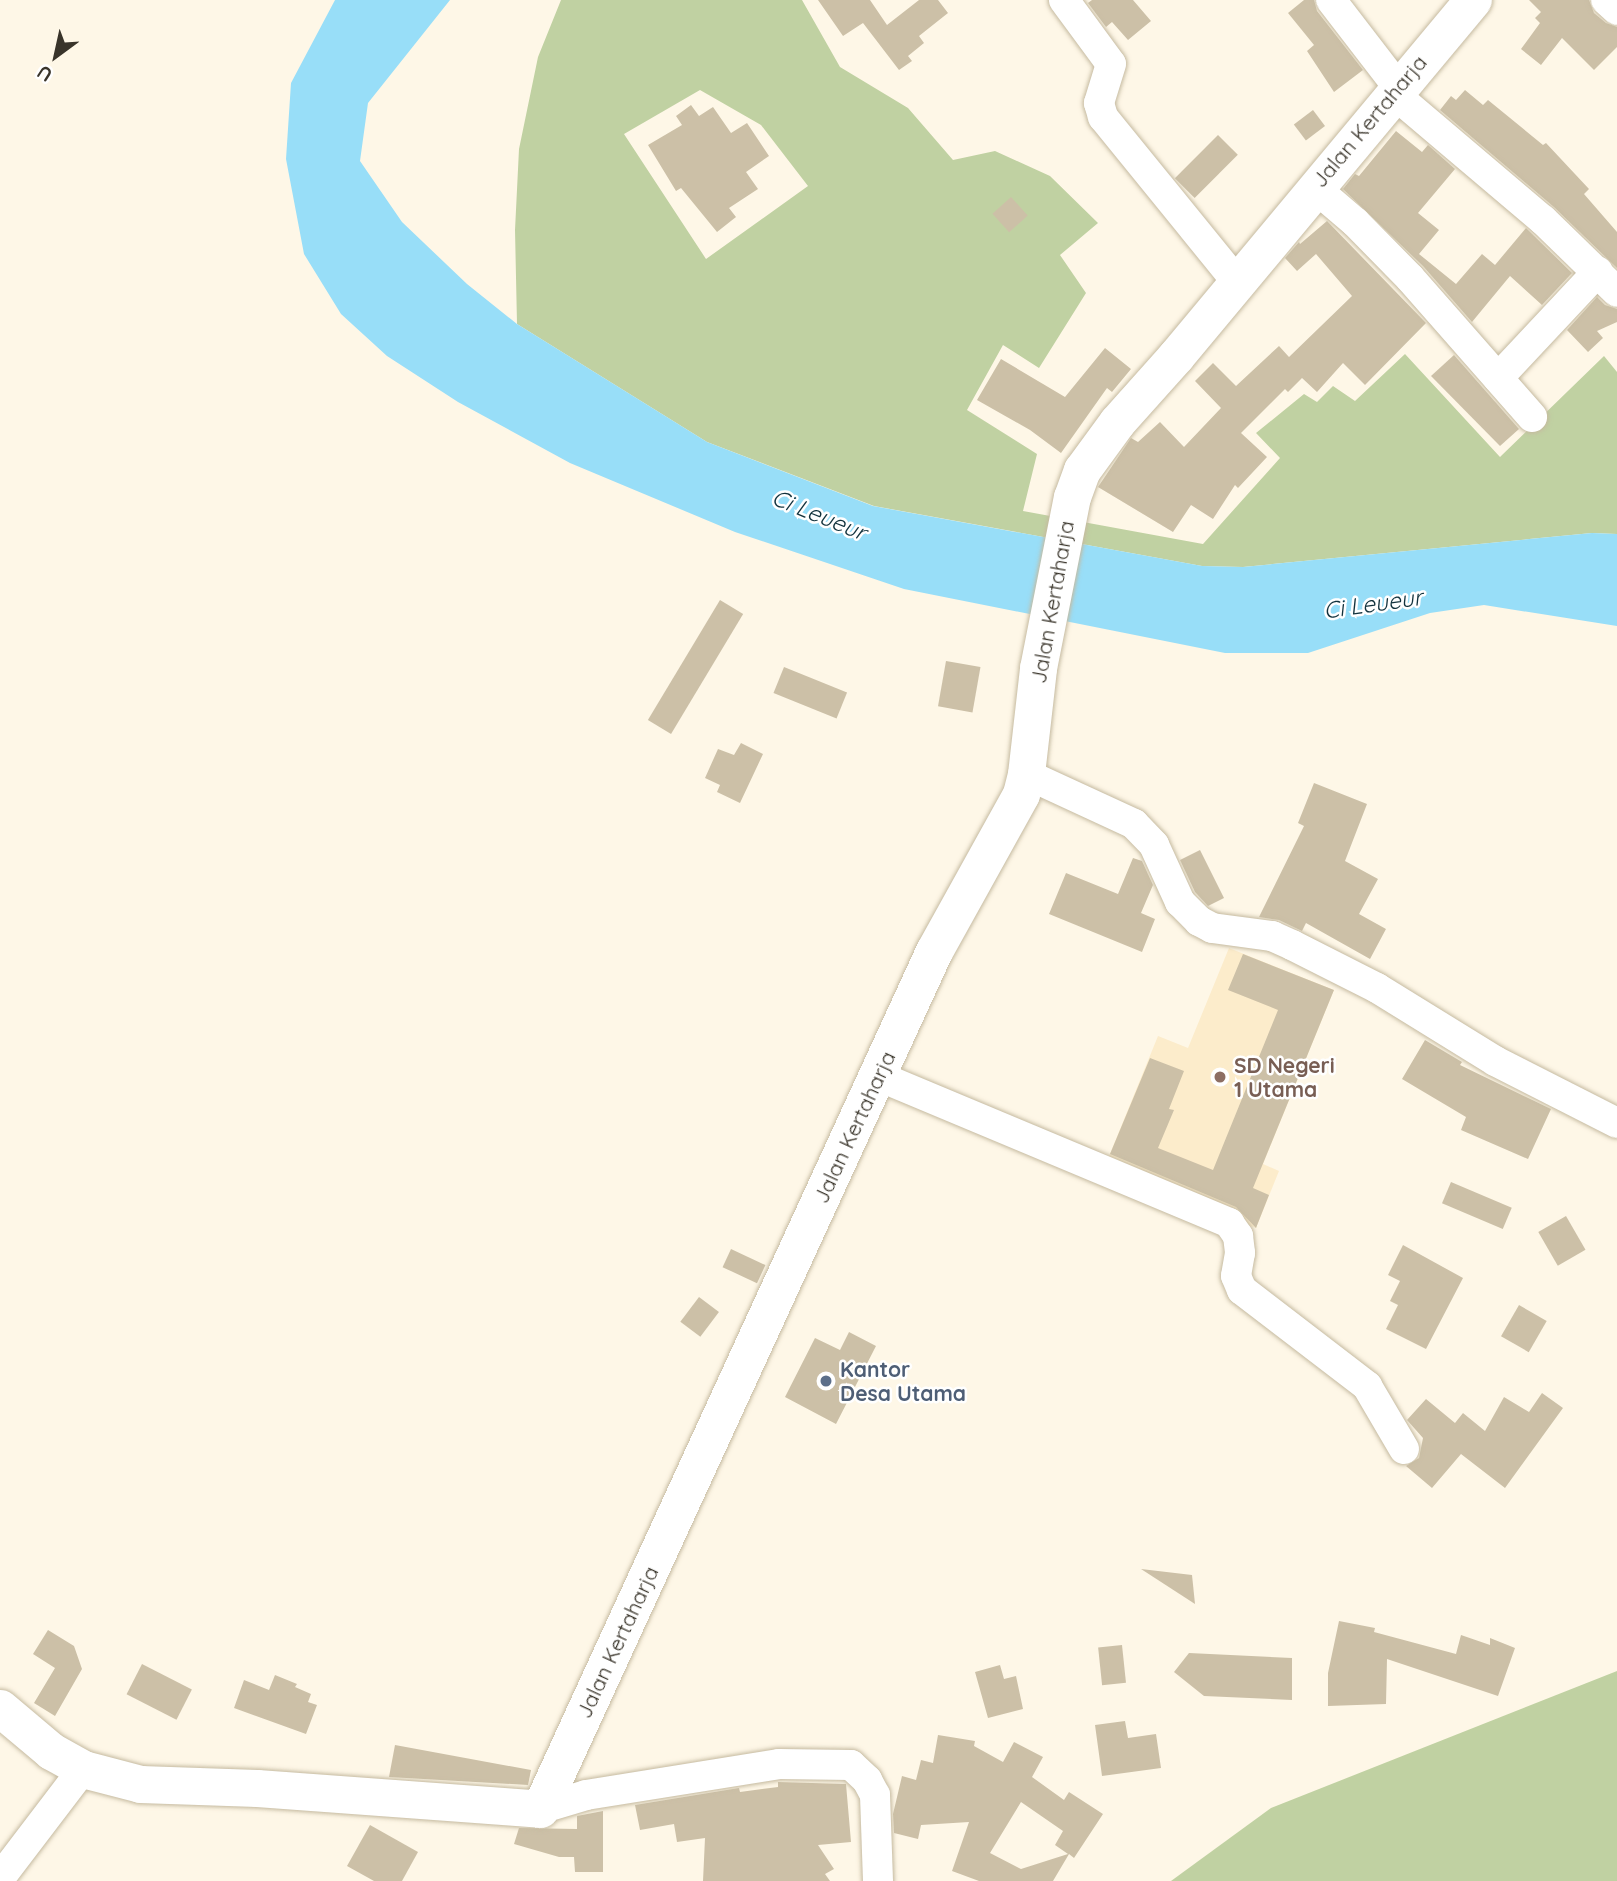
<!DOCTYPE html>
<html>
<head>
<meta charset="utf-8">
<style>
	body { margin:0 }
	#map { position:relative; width:1617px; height:1881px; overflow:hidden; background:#fef7e7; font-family:Quicksand,sans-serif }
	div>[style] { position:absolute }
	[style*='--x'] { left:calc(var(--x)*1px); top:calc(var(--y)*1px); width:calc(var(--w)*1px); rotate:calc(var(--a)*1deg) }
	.built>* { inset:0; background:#fceccb }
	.green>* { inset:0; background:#c0d1a2 }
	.water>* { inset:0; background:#98def8 }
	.building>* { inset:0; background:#ccc0a7; transform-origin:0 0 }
	.roads { filter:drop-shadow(0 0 2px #c5baa0) drop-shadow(0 0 2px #c5baa0) }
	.minor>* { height:30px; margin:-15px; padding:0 15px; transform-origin:15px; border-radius:15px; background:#fff }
	.tertiary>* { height:37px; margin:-18.5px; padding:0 18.5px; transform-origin:18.5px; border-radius:18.5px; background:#fff }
	.dots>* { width:19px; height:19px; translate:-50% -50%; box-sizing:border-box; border:4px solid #fff; border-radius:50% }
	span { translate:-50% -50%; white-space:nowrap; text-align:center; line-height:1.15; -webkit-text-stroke:5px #fff; paint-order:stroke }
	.street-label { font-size:21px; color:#39342a }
	.education-label { font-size:21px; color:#785e54; font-weight:700 }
	.left { translate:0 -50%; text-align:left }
	.service-label { font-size:21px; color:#4e5e75; font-weight:700 }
	.water-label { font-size:23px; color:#11323d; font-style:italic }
	.north { position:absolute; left:21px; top:21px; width:70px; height:70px; -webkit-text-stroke:5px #fff; paint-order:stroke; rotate:213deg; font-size:19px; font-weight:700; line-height:28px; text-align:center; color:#39342a }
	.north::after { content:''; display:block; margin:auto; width:24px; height:32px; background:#39342a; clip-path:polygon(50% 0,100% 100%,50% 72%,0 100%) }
</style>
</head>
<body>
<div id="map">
	<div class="built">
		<div style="clip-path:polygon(1229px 948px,1334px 990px,1263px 1164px,1279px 1171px,1256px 1228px,1105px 1166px,1158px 1036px,1188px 1048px)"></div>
	</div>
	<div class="green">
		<div style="clip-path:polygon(evenodd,561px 0,802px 0,840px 67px,908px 108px,953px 160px,995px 151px,1050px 176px,1098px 223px,1060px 255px,1086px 293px,1039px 368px,1003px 345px,967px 410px,1037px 454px,1023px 511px,1203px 544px,1280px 458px,1256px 433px,1304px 394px,1317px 402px,1333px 386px,1355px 401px,1405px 354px,1500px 457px,1604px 356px,1617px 372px,1617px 534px,1592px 533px,1243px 567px,1202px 566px,874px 506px,707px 442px,517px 324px,515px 230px,519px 149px,538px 57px,561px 0,700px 90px,761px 125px,808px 186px,706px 259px,624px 134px,700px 90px)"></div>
		<div style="clip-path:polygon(1617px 1671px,1617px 1881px,1171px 1881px,1271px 1808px)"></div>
	</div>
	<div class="water">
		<div style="clip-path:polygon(335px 0,450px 0,368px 103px,360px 161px,402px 222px,467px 284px,517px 324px,707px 442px,873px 506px,1202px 566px,1243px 567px,1592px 533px,1617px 534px,1617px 626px,1484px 605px,1430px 613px,1308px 653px,1225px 653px,904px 589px,735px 532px,570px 463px,458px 402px,387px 356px,341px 314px,304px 254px,286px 159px,291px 83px)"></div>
	</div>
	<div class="building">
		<div style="clip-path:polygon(818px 0,870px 0,887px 25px,919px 0,938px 0,948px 13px,919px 36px,924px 43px,908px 56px,912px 61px,899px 70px,863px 23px,843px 36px)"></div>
		<div style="clip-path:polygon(1092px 0,1133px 0,1151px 21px,1128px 40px,1112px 22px,1106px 27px,1088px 3px)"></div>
		<div style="clip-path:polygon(1304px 0,1314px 0,1317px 11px,1363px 70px,1334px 92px,1307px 51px,1314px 45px,1288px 13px)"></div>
		<div style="clip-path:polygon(1529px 0,1589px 0,1594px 13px,1606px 23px,1617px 27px,1617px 47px,1594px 70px,1562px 38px,1541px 65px,1521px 49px,1540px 23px,1535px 18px,1541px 12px)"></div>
		<div style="clip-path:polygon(1465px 90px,1483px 105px,1488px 100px,1543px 145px,1546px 143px,1589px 189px,1584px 194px,1617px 232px,1617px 268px,1554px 207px,1440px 110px,1451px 96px,1456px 100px)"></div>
		<div style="clip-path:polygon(691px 105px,699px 116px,713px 107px,731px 133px,747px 123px,769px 156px,746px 172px,758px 189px,729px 208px,736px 217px,717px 232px,681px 188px,676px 191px,648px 145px,682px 125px,676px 116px)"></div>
		<div style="left:1313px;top:110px;width:20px;height:24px;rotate:53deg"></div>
		<div style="clip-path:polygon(1396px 131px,1422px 152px,1428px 145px,1455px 169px,1418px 213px,1439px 230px,1419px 254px,1456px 284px,1482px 254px,1495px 265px,1526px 228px,1572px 273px,1542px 305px,1510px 276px,1472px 322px,1423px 266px,1343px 189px,1355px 174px,1359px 176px)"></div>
		<div style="left:1218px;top:135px;width:28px;height:61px;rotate:45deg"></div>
		<div style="left:1011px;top:197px;width:25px;height:25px;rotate:48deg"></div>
		<div style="clip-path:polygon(1327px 221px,1426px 323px,1365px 385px,1343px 363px,1317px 392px,1302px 378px,1288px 392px,1285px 389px,1241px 433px,1267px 457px,1238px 488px,1235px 485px,1213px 519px,1191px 505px,1173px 532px,1098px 487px,1131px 438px,1138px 442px,1160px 422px,1184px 447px,1221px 408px,1195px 381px,1213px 363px,1236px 386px,1279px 346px,1289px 357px,1352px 296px,1316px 254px,1297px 271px,1285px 258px,1299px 242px,1300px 244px)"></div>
		<div style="clip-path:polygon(1597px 297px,1605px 305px,1617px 309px,1617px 322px,1597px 331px,1603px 338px,1588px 352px,1567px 330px)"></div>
		<div style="clip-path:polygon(1105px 348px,1131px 369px,1112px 392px,1107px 388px,1061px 453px,1030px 430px,977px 400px,1001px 359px,1065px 397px)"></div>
		<div style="clip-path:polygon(1454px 355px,1519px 429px,1500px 446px,1431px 376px)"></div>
		<div style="left:720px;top:600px;width:27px;height:140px;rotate:31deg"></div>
		<div style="left:946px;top:661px;width:35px;height:46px;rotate:10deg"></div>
		<div style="left:784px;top:667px;width:68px;height:28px;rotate:22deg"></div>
		<div style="clip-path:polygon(741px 743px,763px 754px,740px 803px,717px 792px,720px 785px,705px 778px,718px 749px,734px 755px)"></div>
		<div style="clip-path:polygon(1314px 783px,1367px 804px,1345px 861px,1378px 879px,1359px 914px,1386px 929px,1370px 959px,1306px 923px,1302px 931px,1279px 920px,1259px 917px,1304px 826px,1298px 823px)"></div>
		<div style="clip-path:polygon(1200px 850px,1224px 898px,1208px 906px,1195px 892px,1180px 860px)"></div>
		<div style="clip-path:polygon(1133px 858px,1142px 861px,1153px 885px,1141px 913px,1155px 919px,1142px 952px,1049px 914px,1066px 873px,1118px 894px)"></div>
		<div style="clip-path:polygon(1243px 954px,1334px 990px,1253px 1188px,1269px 1195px,1256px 1228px,1236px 1207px,1110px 1154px,1150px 1058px,1184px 1071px,1169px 1109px,1174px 1110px,1158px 1148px,1213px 1170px,1278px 1010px,1228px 990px)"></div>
		<div style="clip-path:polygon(1425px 1040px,1462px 1062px,1460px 1065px,1551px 1109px,1528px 1159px,1461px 1130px,1466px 1117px,1402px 1079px)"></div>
		<div style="left:1451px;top:1182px;width:66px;height:23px;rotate:23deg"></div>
		<div style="left:1566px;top:1216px;width:39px;height:32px;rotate:60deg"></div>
		<div style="clip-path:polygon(1403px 1245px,1463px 1278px,1426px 1349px,1386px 1329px,1398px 1305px,1390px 1301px,1400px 1281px,1388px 1275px)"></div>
		<div style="left:731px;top:1249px;width:38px;height:20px;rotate:25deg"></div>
		<div style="left:699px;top:1297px;width:25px;height:31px;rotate:37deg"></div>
		<div style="left:1519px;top:1305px;width:32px;height:36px;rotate:30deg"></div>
		<div style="clip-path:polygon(849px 1332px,876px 1346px,836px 1424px,785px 1397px,815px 1338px,840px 1350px)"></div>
		<div style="clip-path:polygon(1542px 1393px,1563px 1408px,1505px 1488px,1461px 1454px,1432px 1488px,1406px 1466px,1419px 1458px,1423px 1438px,1407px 1420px,1426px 1399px,1455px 1423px,1463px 1413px,1485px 1431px,1504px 1397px,1529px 1412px)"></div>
		<div style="clip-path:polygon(1141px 1569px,1192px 1575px,1195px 1604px)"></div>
		<div style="clip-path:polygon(1339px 1621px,1375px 1628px,1374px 1632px,1456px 1654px,1461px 1635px,1490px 1645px,1490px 1638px,1515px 1648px,1498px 1696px,1387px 1659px,1386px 1704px,1328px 1706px,1328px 1673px)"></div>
		<div style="clip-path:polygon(48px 1630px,74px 1646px,82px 1669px,55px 1716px,34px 1703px,55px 1668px,33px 1654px)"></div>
		<div style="left:1122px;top:1645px;width:38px;height:24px;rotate:84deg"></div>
		<div style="clip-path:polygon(1189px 1653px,1292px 1658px,1292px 1700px,1204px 1696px,1174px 1672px)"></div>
		<div style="left:142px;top:1664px;width:56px;height:34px;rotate:27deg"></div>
		<div style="clip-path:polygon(1000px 1665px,1004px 1679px,1016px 1676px,1023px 1709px,988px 1718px,975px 1672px)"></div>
		<div style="clip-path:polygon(275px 1675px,297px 1684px,295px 1687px,311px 1694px,308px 1702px,317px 1705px,306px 1734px,234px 1708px,244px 1680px,269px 1690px)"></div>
		<div style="clip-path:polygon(1125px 1721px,1128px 1738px,1156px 1734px,1161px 1768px,1102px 1776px,1095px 1725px)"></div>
		<div style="clip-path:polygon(evenodd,938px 1735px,975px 1741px,974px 1746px,1003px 1762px,1014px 1742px,1043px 1757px,1032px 1777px,1064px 1800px,1069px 1792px,1103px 1814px,1074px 1858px,1069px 1854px,1053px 1881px,979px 1881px,952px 1871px,969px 1822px,921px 1825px,918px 1839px,894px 1833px,893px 1814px,902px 1776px,916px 1780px,921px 1760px,933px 1763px,938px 1735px,1021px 1802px,1063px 1831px,1055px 1845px,1068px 1854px,1021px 1869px,990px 1853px,1021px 1802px)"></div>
		<div style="clip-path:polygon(395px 1745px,531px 1770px,528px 1785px,389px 1777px)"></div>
		<div style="clip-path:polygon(778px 1782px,846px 1784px,851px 1842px,818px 1845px,834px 1869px,825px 1874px,830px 1881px,703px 1881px,705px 1838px,677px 1842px,674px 1824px,640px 1830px,635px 1805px,739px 1788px,740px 1792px,778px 1787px)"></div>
		<div style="clip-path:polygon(603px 1811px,603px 1872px,575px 1872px,574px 1857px,559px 1857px,514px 1844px,519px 1828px,577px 1829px,577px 1816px)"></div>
		<div style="clip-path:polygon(370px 1825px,418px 1852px,402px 1881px,374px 1881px,347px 1866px)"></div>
	</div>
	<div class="roads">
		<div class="minor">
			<div style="--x:1064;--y:0;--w:79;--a:53.7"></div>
			<div style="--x:1111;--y:64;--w:41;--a:107.1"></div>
			<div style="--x:1099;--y:103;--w:15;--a:74"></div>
			<div style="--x:1103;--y:117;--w:213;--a:50.9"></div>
			<div style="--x:1331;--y:0;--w:110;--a:52.4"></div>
			<div style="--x:1606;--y:0;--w:15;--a:42"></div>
			<div style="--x:1393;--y:93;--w:197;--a:40.3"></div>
			<div style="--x:1543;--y:220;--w:103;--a:44.2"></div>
			<div style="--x:1314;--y:187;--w:54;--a:40.5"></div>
			<div style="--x:1355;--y:222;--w:78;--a:45.5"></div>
			<div style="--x:1410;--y:278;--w:185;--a:48.7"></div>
			<div style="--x:1498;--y:378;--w:146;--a:-46.9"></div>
			<div style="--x:1026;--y:774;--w:119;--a:24.8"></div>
			<div style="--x:1134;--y:824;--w:29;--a:46"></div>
			<div style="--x:1154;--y:845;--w:63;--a:65.5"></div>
			<div style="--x:1180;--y:902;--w:27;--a:45"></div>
			<div style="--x:1199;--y:921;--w:15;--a:28"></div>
			<div style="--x:1212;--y:928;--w:61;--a:7.6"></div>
			<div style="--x:1272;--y:936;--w:22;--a:24"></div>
			<div style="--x:1292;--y:945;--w:95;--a:26.8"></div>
			<div style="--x:1377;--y:988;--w:139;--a:31.7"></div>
			<div style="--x:1495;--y:1061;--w:137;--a:26.9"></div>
			<div style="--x:878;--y:1076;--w:381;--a:22.7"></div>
			<div style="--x:1229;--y:1223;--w:16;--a:55"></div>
			<div style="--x:1238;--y:1236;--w:17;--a:83"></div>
			<div style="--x:1240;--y:1253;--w:23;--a:100"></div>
			<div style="--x:1236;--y:1276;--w:15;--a:67"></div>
			<div style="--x:1242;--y:1290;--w:158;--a:37.5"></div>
			<div style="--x:1367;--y:1386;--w:73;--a:59.6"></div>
			<div style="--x:540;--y:1809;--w:48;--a:-16.9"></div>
			<div style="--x:586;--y:1795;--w:195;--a:-9.1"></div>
			<div style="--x:779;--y:1764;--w:72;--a:0.8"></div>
			<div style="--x:851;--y:1765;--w:22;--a:43"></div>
			<div style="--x:867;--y:1780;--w:17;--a:62"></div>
			<div style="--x:875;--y:1795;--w:86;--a:88"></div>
			<div style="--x:0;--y:1878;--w:137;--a:-52.7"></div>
		</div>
		<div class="tertiary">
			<div style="--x:0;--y:1708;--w:67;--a:40.1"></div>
			<div style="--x:51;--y:1751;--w:37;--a:29"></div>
			<div style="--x:83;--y:1769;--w:59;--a:14.7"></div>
			<div style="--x:140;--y:1784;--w:117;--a:2"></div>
			<div style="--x:257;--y:1788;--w:284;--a:4.2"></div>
			<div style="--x:540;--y:1809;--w:944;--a:-65.34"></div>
			<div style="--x:934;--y:951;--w:179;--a:-61"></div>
			<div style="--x:1021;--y:794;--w:21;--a:-76"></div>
			<div style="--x:1026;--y:774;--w:107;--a:-83.5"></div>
			<div style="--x:1038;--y:668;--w:174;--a:-78.8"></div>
			<div style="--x:1072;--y:497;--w:29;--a:-70"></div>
			<div style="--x:1082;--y:470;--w:59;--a:-53.9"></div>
			<div style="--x:1117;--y:422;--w:89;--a:-48.2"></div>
			<div style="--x:1176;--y:356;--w:464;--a:-50.2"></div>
		</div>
	</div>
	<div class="dots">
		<div style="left:1220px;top:1077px;background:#8d6e63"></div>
		<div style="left:826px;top:1381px;background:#5c6f8a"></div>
	</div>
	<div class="street-label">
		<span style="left:1369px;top:121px;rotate:-50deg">Jalan Kertaharja</span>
		<span style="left:1052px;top:602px;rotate:-80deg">Jalan Kertaharja</span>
		<span style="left:854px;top:1127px;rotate:-65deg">Jalan Kertaharja</span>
		<span style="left:617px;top:1642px;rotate:-65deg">Jalan Kertaharja</span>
	</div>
	<div class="education-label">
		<span class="left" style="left:1234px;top:1077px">SD Negeri<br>1 Utama</span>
	</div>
	<div class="service-label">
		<span class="left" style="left:840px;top:1381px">Kantor<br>Desa Utama</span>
	</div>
	<div class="water-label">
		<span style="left:819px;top:515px;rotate:22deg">Ci Leueur</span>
		<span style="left:1373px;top:604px;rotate:-8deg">Ci Leueur</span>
	</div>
	<div class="north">U</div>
</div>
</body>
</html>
